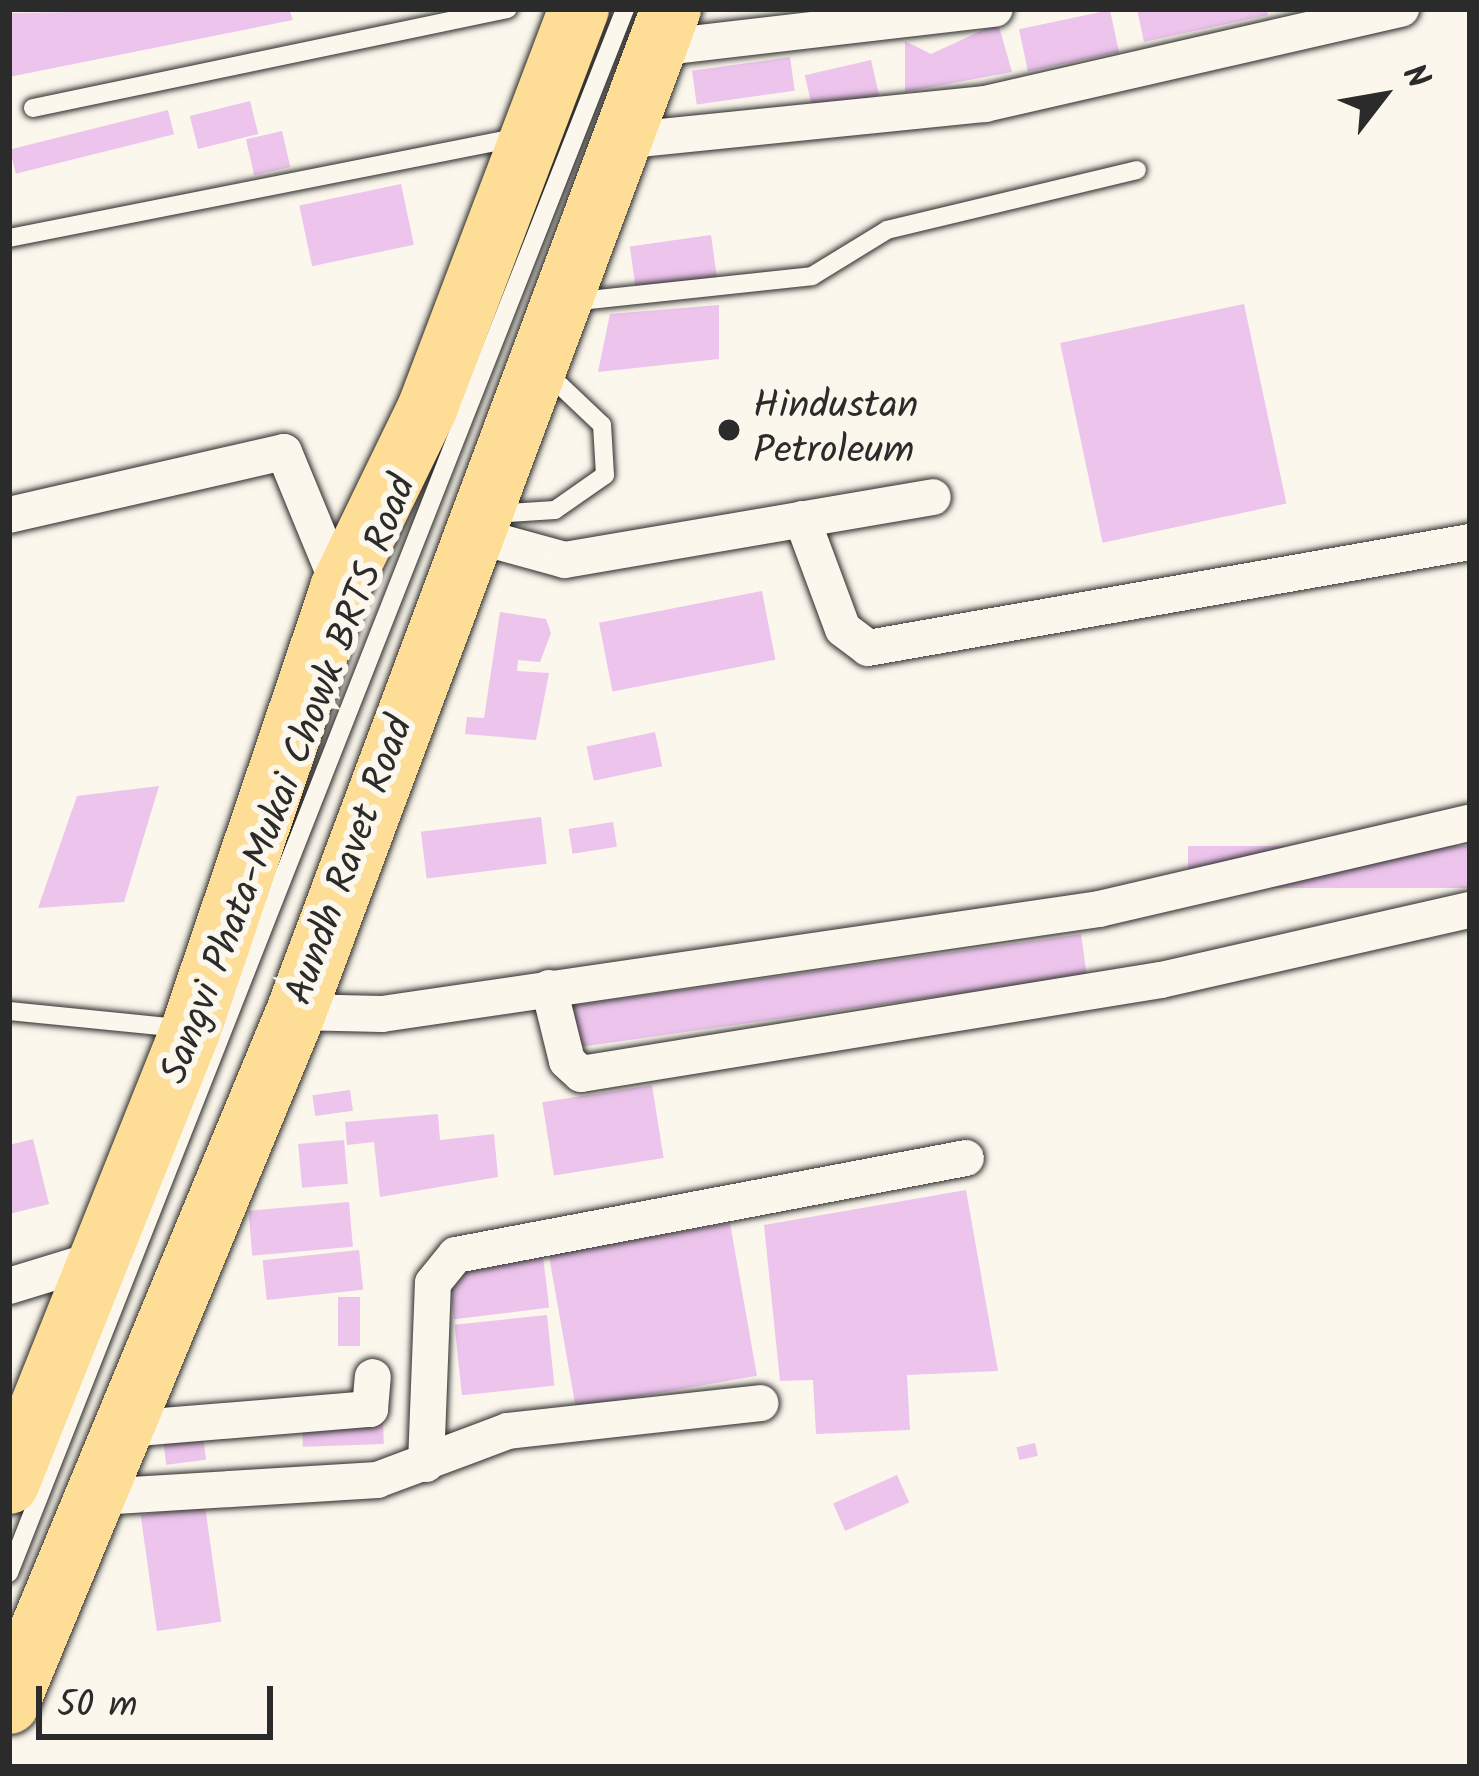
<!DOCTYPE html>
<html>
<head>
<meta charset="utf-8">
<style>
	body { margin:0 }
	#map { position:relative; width:1479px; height:1776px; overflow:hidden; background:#fbf7ec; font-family:Kalam,sans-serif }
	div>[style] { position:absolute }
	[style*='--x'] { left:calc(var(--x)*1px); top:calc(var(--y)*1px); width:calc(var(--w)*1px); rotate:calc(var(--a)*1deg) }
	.building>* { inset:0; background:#ecc4ec; transform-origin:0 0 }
	.roads { filter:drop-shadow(0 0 3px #2b2b2b) drop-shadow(0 0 3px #2b2b2b) }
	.lane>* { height:18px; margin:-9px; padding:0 9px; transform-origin:9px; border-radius:9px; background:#fbf7ec }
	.street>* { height:36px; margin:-18px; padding:0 18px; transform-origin:18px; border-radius:18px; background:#fbf7ec }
	.primary>* { height:60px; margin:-30px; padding:0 30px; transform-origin:30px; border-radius:30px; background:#fedd96 }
	.dots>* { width:33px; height:33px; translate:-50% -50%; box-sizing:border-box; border:6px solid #fbf7ec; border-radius:50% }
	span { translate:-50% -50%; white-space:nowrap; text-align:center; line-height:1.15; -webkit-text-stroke:12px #fbf7ec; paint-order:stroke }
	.poi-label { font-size:39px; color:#2b2b2b }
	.left { translate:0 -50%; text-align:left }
	.street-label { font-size:39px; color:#2b2b2b }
	.frame { position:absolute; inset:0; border:12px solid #2b2b2b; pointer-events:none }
	.north { position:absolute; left:1323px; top:36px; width:120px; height:120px; -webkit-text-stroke:9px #fbf7ec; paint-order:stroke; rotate:59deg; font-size:33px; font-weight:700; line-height:48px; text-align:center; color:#2b2b2b }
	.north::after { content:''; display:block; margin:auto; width:42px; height:54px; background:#2b2b2b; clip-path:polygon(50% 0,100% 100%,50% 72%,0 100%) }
	.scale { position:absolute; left:36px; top:1686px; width:237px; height:54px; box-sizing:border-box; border:6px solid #2b2b2b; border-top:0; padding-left:15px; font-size:36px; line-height:42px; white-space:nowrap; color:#2b2b2b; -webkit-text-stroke:9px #fbf7ec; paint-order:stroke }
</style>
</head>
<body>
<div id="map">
	<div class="building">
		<div style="clip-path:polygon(289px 9px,293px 20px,9px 77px,9px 13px)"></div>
		<div style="clip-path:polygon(1137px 9px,1267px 9px,1268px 15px,1144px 42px)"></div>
		<div style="left:1110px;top:10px;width:43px;height:93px;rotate:78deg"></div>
		<div style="clip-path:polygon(998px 23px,1012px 72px,905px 92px,905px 41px,931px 54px)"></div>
		<div style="left:790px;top:57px;width:34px;height:99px;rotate:82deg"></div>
		<div style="left:871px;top:60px;width:36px;height:68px;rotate:77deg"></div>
		<div style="left:250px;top:101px;width:34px;height:62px;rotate:76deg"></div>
		<div style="left:168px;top:110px;width:25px;height:163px;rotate:76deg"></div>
		<div style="left:282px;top:131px;width:37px;height:37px;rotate:77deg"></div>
		<div style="left:401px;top:184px;width:62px;height:104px;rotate:78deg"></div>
		<div style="left:711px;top:235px;width:48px;height:82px;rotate:82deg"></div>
		<div style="left:1244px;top:304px;width:204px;height:188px;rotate:78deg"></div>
		<div style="clip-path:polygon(719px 305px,719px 359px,598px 372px,610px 314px)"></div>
		<div style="left:762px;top:591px;width:70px;height:166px;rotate:79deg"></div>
		<div style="clip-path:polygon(500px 612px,546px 619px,551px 633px,540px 662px,518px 660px,517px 671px,549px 673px,536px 740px,465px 734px,467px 717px,484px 718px)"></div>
		<div style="left:655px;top:732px;width:35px;height:70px;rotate:78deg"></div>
		<div style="clip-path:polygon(159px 786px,124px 902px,38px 908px,77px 796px)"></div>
		<div style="left:541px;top:817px;width:47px;height:121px;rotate:83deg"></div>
		<div style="left:613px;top:822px;width:25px;height:45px;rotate:81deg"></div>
		<div style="left:1470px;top:846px;width:42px;height:282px;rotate:90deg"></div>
		<div style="left:1081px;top:934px;width:42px;height:523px;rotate:82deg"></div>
		<div style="left:652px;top:1085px;width:74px;height:111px;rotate:81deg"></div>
		<div style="left:350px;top:1090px;width:21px;height:38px;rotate:82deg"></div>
		<div style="clip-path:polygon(438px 1114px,440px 1140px,494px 1134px,498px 1177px,380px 1197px,374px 1142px,347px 1145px,345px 1122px)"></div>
		<div style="clip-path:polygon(33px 1139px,49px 1204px,9px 1214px,9px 1145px)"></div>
		<div style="left:344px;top:1140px;width:44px;height:46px;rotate:85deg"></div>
		<div style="clip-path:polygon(966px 1190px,998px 1371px,907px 1375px,910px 1430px,816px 1434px,813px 1380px,780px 1381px,764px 1225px)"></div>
		<div style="left:349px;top:1202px;width:45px;height:101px;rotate:85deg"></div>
		<div style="left:730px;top:1223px;width:155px;height:184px;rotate:80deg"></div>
		<div style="left:359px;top:1250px;width:40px;height:97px;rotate:84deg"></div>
		<div style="left:543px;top:1257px;width:51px;height:96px;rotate:83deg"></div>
		<div style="left:338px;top:1297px;width:22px;height:49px"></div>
		<div style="left:547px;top:1315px;width:71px;height:93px;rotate:84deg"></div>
		<div style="left:383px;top:1421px;width:23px;height:81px;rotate:88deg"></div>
		<div style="left:203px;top:1436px;width:24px;height:40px;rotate:83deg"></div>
		<div style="left:1035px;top:1443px;width:13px;height:19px;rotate:77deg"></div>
		<div style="left:897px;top:1475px;width:30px;height:70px;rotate:66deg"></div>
		<div style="left:205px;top:1506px;width:117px;height:65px;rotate:82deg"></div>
	</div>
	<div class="roads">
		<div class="lane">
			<div style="--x:33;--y:108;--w:485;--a:-11.8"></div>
			<div style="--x:9;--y:238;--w:521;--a:-11.18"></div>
			<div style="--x:570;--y:302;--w:243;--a:-6.1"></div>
			<div style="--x:812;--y:276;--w:88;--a:-31.5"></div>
			<div style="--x:887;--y:230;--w:257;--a:-13.5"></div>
			<div style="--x:493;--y:514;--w:62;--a:-3.7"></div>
			<div style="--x:555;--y:510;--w:61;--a:-35"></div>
			<div style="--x:605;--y:475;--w:50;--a:-93.4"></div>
			<div style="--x:602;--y:425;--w:80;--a:-136.5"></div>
			<div style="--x:9;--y:1011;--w:172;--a:5.7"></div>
			<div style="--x:9;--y:1573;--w:1681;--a:-68.5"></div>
		</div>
		<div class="street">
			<div style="--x:656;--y:48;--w:341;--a:-6.6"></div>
			<div style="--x:620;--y:141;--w:367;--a:-5.8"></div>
			<div style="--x:985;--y:104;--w:427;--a:-12.9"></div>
			<div style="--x:9;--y:515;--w:282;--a:-12.9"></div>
			<div style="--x:284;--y:452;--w:147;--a:67.6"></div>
			<div style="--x:802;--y:519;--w:117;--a:69.6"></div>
			<div style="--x:843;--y:629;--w:31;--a:37"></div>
			<div style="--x:868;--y:648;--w:611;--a:-9.99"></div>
			<div style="--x:470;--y:534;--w:98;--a:15.3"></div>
			<div style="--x:565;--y:560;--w:373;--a:-9.7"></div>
			<div style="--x:549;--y:988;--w:75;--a:76.1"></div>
			<div style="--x:567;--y:1061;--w:19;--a:43"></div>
			<div style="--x:581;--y:1074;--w:588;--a:-9.21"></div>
			<div style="--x:1161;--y:980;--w:317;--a:-12.8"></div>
			<div style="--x:296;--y:1012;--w:86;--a:1.3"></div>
			<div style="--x:382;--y:1014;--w:725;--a:-8.33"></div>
			<div style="--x:1099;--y:909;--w:381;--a:-13.1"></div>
			<div style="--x:9;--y:1286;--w:99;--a:-17"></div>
			<div style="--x:126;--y:1429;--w:245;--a:-4.7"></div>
			<div style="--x:370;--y:1409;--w:32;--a:-85"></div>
			<div style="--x:426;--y:1464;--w:181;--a:-87.8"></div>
			<div style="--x:433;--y:1283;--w:36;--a:-51"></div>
			<div style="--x:456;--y:1255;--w:519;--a:-10.77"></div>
			<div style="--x:99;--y:1497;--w:279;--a:-3.5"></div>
			<div style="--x:377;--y:1480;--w:140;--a:-20.5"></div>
			<div style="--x:508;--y:1431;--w:254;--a:-6.3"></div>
		</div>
		<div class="primary">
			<div style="--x:9;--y:1484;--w:490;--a:-68.2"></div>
			<div style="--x:191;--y:1029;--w:465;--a:-71.3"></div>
			<div style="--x:340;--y:588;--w:199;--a:-64.1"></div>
			<div style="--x:427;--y:409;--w:428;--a:-69.2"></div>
			<div style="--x:9;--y:1704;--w:749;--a:-67.47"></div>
			<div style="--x:296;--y:1012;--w:1071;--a:-69.5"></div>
		</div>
	</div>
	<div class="dots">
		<div style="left:729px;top:430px;background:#2b2b2b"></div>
	</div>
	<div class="poi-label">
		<span class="left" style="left:753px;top:430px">Hindustan<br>Petroleum</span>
	</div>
	<div class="street-label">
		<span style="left:290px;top:780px;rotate:-69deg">Sangvi Phata-Mukai Chowk BRTS Road</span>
		<span style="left:351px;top:861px;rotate:-70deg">Aundh Ravet Road</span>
	</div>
	<div class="frame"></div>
	<div class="north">N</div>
	<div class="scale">50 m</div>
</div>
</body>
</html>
